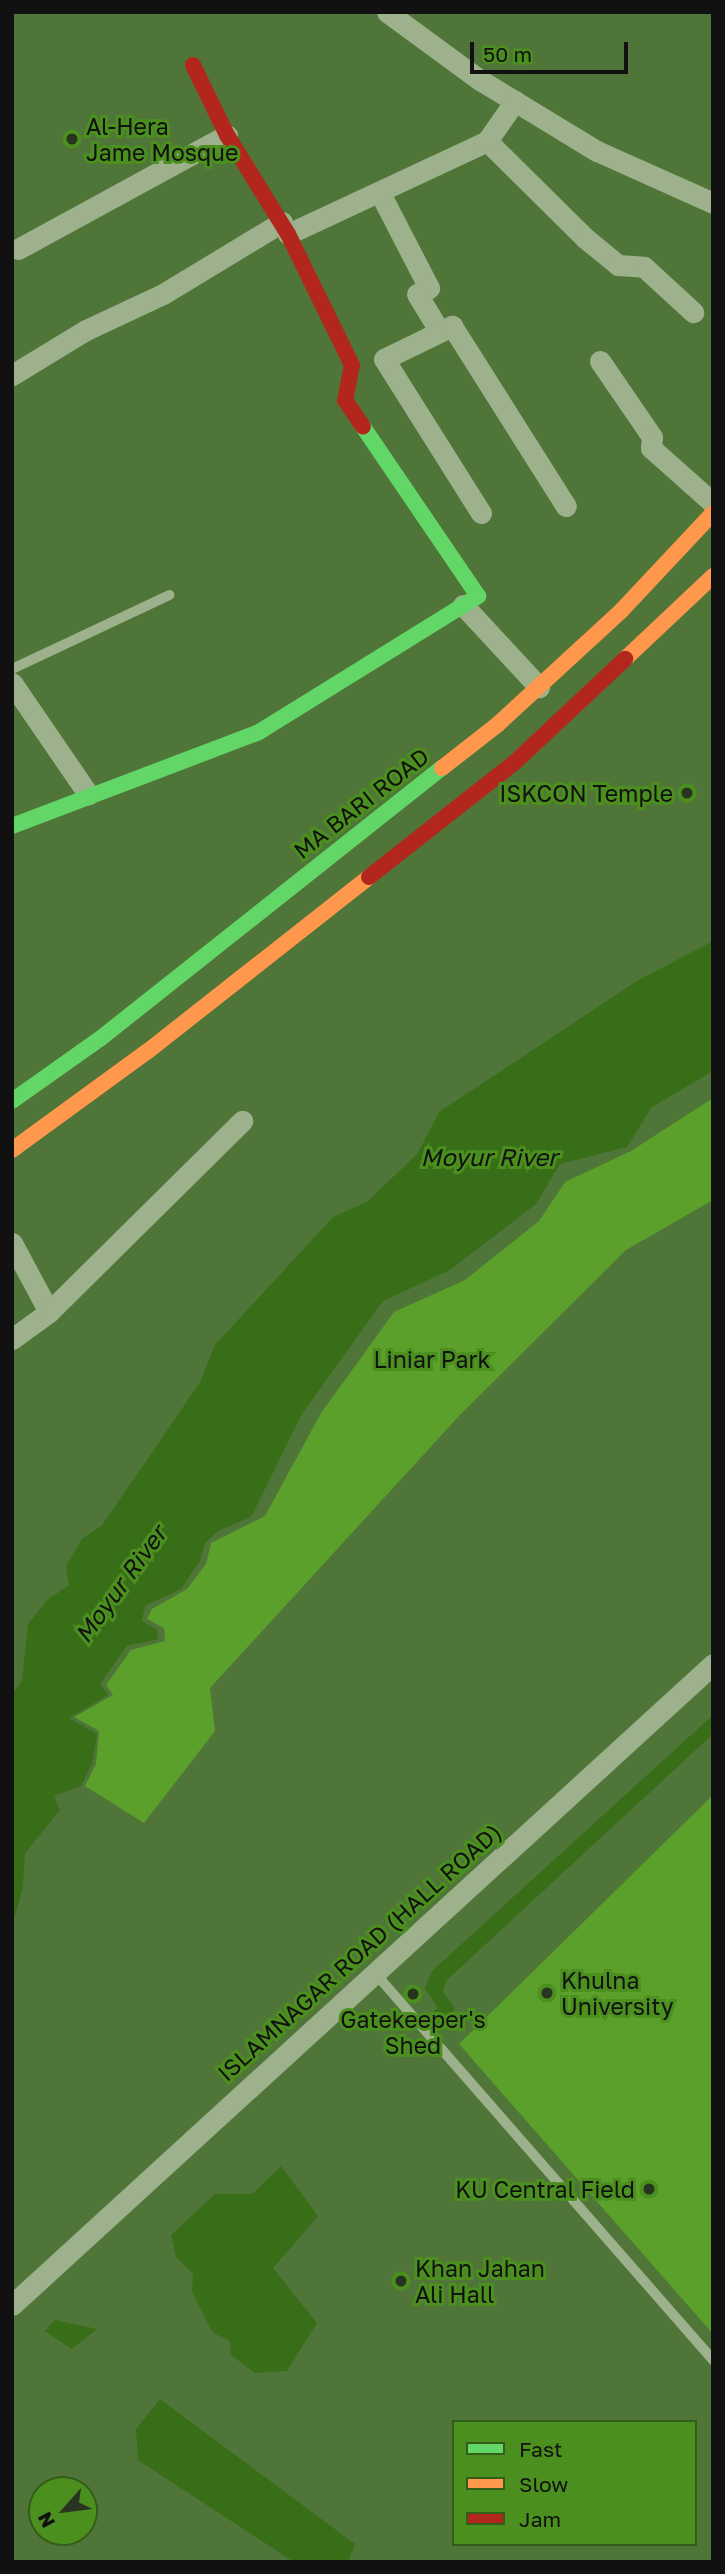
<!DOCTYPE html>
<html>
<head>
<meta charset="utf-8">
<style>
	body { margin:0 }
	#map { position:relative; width:725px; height:2574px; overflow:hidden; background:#507538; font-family:"Golos Text",sans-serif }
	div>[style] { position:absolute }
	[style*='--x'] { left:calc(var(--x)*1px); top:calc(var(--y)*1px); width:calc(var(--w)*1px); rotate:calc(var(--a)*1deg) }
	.green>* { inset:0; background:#5aa02a }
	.water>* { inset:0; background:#396e18 }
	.lane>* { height:10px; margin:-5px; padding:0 5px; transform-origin:5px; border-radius:5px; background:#9cb18c }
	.street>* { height:21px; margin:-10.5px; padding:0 10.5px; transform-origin:10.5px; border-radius:10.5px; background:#9cb18c }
	.fast>* { height:16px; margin:-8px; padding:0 8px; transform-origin:8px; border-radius:8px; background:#63d668 }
	.slow>* { height:16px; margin:-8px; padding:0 8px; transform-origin:8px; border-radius:8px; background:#ff974d }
	.jam>* { height:16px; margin:-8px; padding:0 8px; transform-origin:8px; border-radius:8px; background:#b3261e }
	.dots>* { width:19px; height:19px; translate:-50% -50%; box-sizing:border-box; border:4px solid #4b8f1e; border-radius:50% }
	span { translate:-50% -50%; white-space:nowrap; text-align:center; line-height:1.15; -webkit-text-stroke:6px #4b8f1e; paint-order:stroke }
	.poi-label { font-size:23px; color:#111 }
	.left { translate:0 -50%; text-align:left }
	.right { translate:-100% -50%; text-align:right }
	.street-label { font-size:23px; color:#111 }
	.park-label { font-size:23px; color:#111 }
	.water-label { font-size:24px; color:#111; font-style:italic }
	.frame { position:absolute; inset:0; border:14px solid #111; pointer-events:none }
	.legend { position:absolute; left:452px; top:2420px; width:245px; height:126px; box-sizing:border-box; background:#4b8f1e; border:2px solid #345d19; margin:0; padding:9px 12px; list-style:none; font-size:21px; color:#111 }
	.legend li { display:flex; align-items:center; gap:14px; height:35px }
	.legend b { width:35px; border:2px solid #345d19 }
	.north { position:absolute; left:28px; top:2476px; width:70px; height:70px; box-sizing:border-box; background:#4b8f1e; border:2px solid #345d19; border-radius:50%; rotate:242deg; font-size:19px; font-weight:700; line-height:28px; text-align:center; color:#111 }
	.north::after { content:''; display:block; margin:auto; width:24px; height:32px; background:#27341f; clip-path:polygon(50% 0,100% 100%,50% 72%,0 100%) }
	.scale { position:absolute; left:470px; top:42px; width:158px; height:32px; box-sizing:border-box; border:4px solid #111; border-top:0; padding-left:9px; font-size:21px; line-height:24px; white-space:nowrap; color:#111; -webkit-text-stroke:5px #4b8f1e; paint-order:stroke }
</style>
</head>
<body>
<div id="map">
	<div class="green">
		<div style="clip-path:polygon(713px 1098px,713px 1200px,626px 1250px,459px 1416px,210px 1688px,215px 1731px,144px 1823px,85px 1786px,96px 1764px,99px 1731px,74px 1717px,113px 1695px,106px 1685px,131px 1650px,165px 1641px,164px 1628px,147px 1619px,152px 1609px,187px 1589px,206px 1564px,211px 1543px,265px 1516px,321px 1413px,394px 1312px,465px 1280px,539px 1221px,565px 1182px,631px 1151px)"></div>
		<div style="clip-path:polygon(713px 1795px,713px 2334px,459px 2044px)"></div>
	</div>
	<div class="water">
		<div style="clip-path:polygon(713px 941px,713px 1071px,652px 1107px,627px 1147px,560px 1164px,536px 1204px,450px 1270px,383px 1301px,302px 1414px,251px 1517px,218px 1531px,205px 1543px,200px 1561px,181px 1589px,145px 1606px,142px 1621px,157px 1630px,158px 1639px,127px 1646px,100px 1684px,108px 1695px,69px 1718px,97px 1734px,92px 1764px,81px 1786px,54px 1796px,60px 1810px,25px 1853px,23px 1887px,12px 1926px,12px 1694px,22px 1681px,28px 1624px,47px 1600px,69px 1585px,66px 1566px,82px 1539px,102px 1525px,160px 1441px,200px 1382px,215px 1345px,333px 1217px,367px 1202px,418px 1153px,439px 1112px,637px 981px)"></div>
		<div style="clip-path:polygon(713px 1715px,713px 1734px,447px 1980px,443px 1991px,455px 2009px,435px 2027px,426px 2017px,438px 2008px,425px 1988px,432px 1971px)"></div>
		<div style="clip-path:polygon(281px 2166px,318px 2216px,273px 2268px,317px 2323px,287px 2371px,255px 2373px,231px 2355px,230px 2341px,213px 2333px,192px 2292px,193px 2274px,176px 2257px,171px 2235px,215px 2194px,252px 2194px)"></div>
		<div style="clip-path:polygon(55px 2320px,97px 2329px,72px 2349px,45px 2331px)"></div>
		<div style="clip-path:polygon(160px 2399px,355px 2544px,348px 2562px,294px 2562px,138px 2460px,136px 2429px)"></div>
	</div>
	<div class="lane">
		<div style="--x:12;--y:669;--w:174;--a:-25.2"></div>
		<div style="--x:375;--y:1973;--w:514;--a:48.87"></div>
	</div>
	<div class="street">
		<div style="--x:387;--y:12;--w:115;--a:36.2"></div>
		<div style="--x:480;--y:80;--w:137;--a:31.3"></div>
		<div style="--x:597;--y:151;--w:127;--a:24.1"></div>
		<div style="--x:487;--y:141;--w:138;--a:44.7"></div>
		<div style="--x:585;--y:238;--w:43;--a:39.3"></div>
		<div style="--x:618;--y:265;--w:26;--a:4"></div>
		<div style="--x:644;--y:267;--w:67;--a:42.6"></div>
		<div style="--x:380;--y:193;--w:107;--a:62.7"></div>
		<div style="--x:429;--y:288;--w:13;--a:153"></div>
		<div style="--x:417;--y:294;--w:44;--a:58.8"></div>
		<div style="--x:288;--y:234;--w:220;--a:-25"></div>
		<div style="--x:487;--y:141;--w:49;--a:-55"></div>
		<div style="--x:18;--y:249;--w:238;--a:-28.6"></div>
		<div style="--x:600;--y:361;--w:92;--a:55.6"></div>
		<div style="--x:652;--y:437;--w:11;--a:95"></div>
		<div style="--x:651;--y:448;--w:83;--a:41.6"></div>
		<div style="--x:12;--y:375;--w:87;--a:-31.3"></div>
		<div style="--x:86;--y:330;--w:85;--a:-25.1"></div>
		<div style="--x:163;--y:294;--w:139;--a:-31.2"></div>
		<div style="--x:481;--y:513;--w:182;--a:-122.2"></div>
		<div style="--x:384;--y:359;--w:76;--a:-25.9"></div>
		<div style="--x:452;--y:326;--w:213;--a:57.7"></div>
		<div style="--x:463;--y:605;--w:112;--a:47.2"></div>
		<div style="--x:12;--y:683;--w:135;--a:55.6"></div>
		<div style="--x:12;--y:1243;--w:78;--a:61.8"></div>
		<div style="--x:12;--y:1339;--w:46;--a:-36.1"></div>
		<div style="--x:49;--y:1312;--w:272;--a:-44.7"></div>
		<div style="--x:12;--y:2305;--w:950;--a:-42.44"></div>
	</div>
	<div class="fast">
		<div style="--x:12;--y:826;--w:264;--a:-20.8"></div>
		<div style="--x:259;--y:732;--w:258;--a:-31.8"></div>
		<div style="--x:478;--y:596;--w:204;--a:-124.2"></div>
		<div style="--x:12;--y:1101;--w:109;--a:-35.3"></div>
		<div style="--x:101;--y:1038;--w:435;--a:-38.4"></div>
	</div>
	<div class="slow">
		<div style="--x:625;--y:659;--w:121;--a:-43.3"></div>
		<div style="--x:442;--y:768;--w:70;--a:-38"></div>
		<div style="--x:497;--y:725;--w:168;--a:-42.6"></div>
		<div style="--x:621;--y:611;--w:134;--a:-46.8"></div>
		<div style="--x:12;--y:1150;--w:168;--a:-36.1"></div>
		<div style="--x:148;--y:1051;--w:281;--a:-38.2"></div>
	</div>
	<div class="jam">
		<div style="--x:193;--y:65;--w:78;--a:64.1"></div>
		<div style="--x:227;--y:135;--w:116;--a:58.4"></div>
		<div style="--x:288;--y:234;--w:146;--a:64"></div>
		<div style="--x:352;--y:365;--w:36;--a:101"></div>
		<div style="--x:345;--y:400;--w:32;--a:56"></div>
		<div style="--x:369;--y:877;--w:186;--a:-38.2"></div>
		<div style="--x:515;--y:762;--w:151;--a:-43.1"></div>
	</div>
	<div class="dots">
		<div style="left:72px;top:139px;background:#27341f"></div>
		<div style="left:687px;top:793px;background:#27341f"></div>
		<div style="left:547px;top:1993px;background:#27341f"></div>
		<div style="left:413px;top:1994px;background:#27341f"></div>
		<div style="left:649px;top:2189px;background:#27341f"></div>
		<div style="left:401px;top:2281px;background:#27341f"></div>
	</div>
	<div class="poi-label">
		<span class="left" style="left:86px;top:139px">Al-Hera<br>Jame Mosque</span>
		<span class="right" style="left:673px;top:793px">ISKCON Temple</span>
		<span class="left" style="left:561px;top:1993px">Khulna<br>University</span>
		<span style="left:413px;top:2032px">Gatekeeper's<br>Shed</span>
		<span class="right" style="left:635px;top:2189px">KU Central Field</span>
		<span class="left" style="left:415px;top:2281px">Khan Jahan<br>Ali Hall</span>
	</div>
	<div class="street-label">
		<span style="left:361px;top:803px;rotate:-38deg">MA BARI ROAD</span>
		<span style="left:359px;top:1952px;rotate:-42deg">ISLAMNAGAR ROAD (HALL ROAD)</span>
	</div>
	<div class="park-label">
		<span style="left:432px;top:1359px">Liniar Park</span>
	</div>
	<div class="water-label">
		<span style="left:489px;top:1157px">Moyur River</span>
		<span style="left:120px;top:1584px;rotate:-54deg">Moyur River</span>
	</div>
	<div class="frame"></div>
	<ul class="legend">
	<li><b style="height:9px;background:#63d668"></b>Fast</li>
	<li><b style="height:9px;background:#ff974d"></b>Slow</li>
	<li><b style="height:9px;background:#b3261e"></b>Jam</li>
	</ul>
	<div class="north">N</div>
	<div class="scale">50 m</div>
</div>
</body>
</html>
